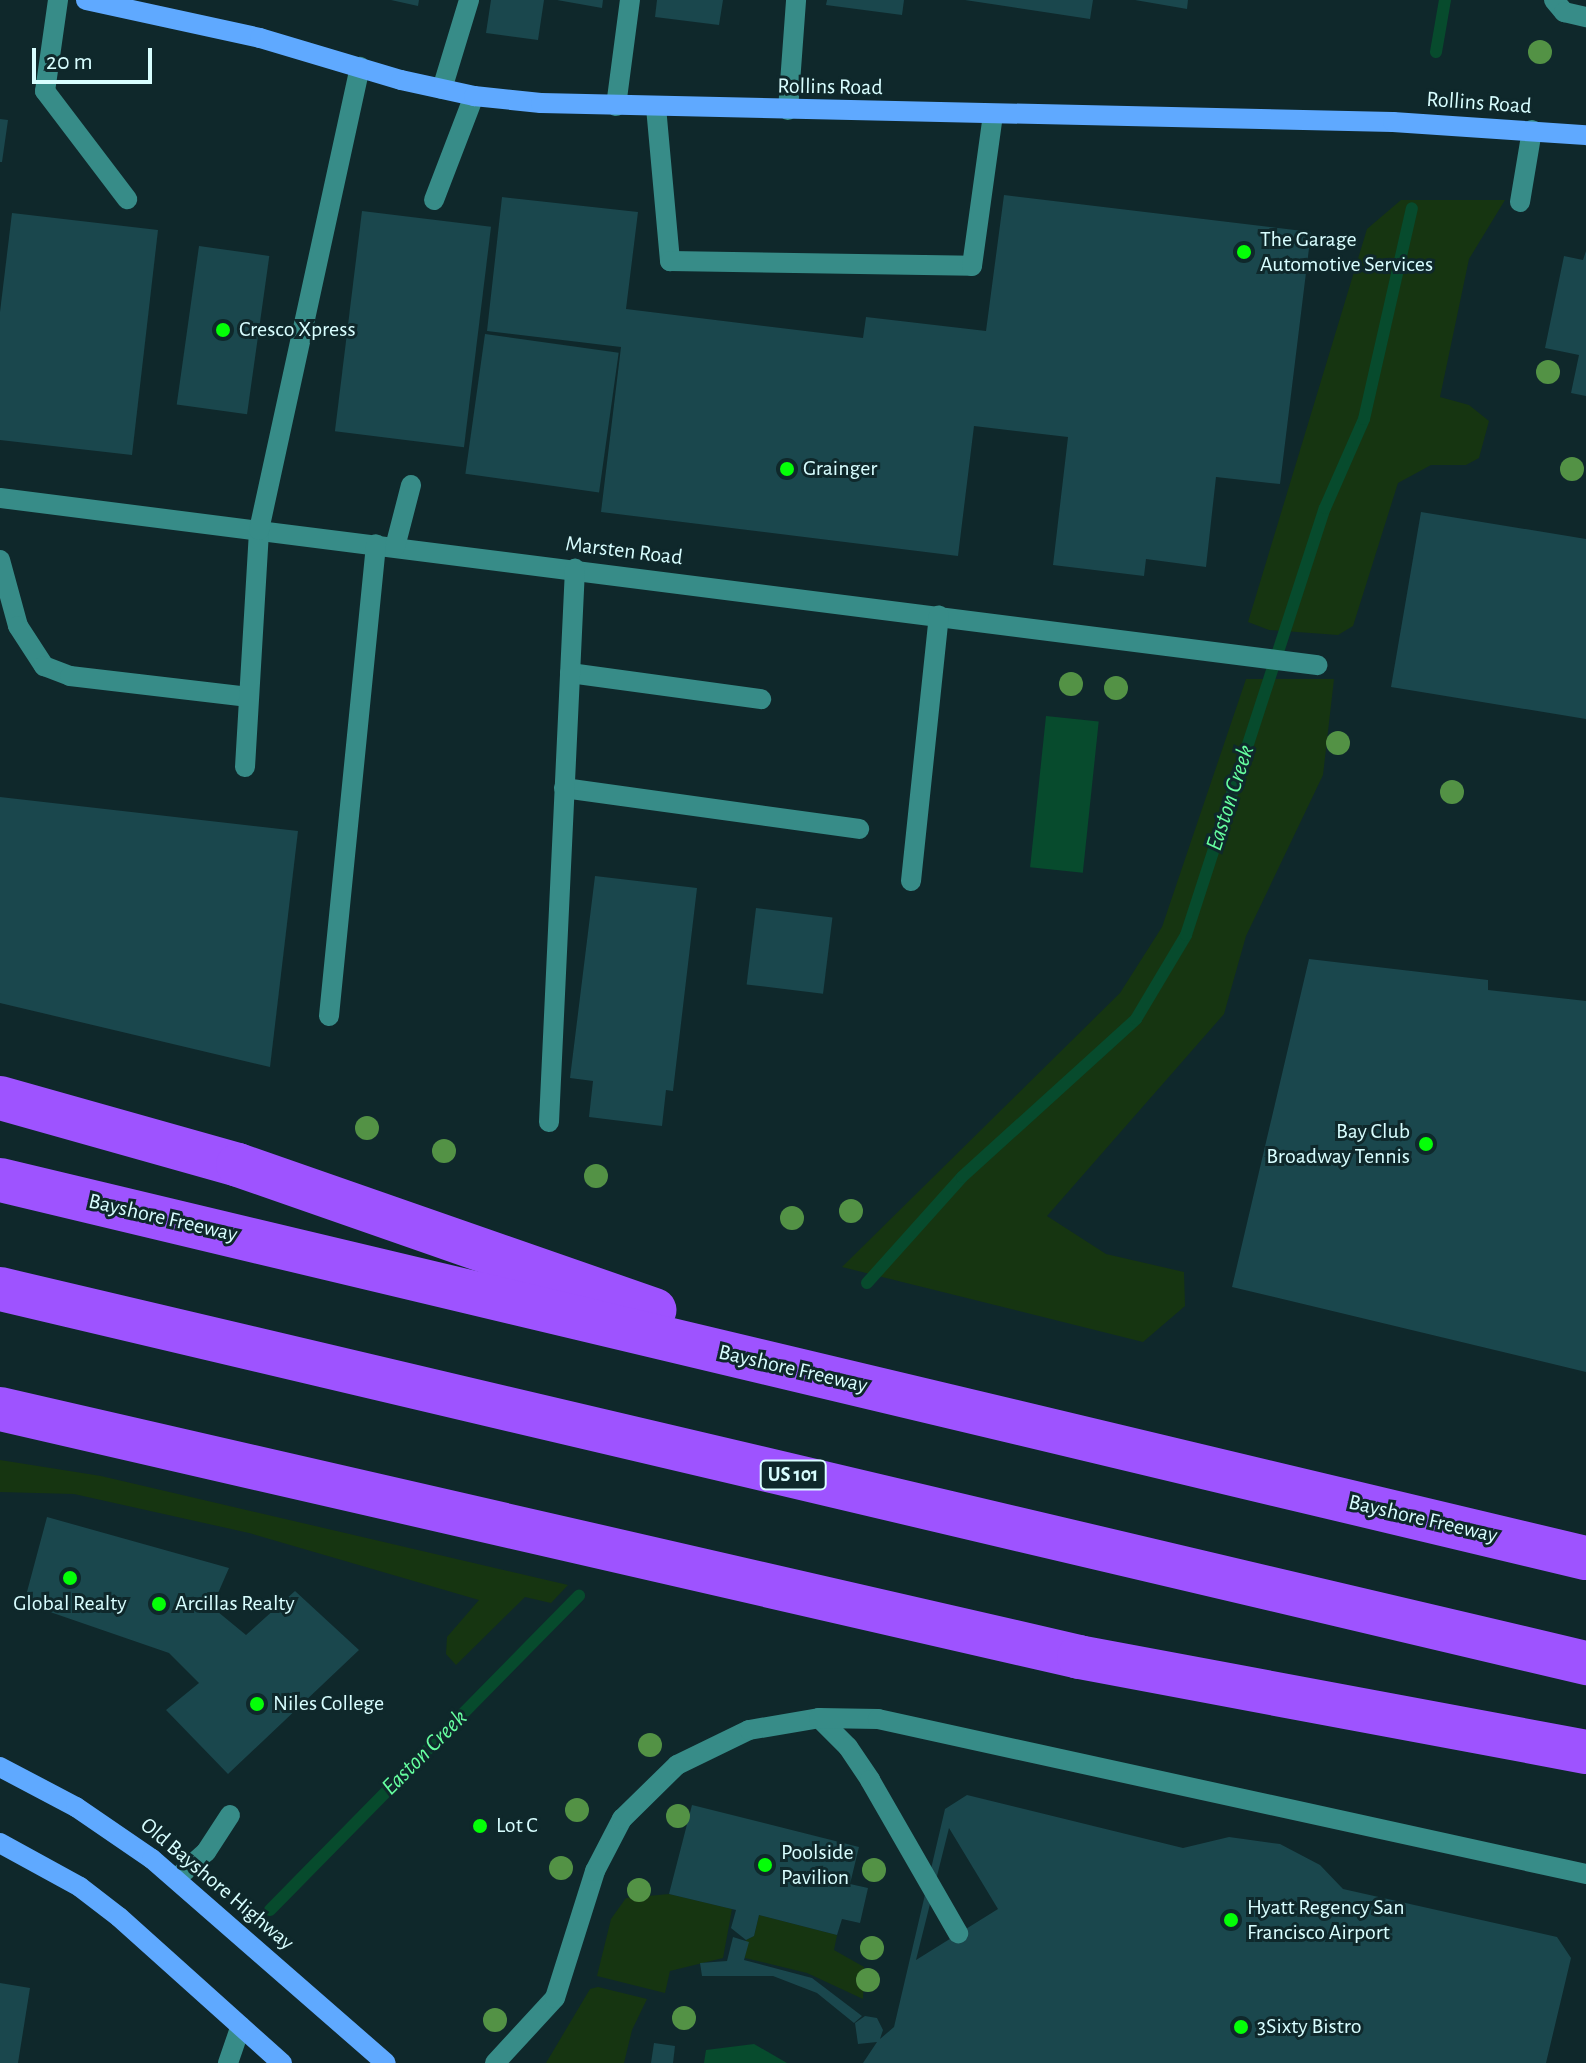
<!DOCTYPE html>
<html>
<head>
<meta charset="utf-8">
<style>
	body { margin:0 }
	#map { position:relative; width:1586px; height:2063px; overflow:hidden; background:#0f282b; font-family:"Alegreya Sans",sans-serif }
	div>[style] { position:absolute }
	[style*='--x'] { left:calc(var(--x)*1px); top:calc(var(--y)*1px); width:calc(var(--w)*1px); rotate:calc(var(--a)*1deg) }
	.green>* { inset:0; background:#163511 }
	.water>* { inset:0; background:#074b2d; transform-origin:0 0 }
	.stream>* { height:12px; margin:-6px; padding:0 6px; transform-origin:6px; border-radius:6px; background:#074b2d }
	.building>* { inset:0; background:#1a474d; transform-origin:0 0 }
	.minor>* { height:20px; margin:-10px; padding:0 10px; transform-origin:10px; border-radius:10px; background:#378c88 }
	.major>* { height:20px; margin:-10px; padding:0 10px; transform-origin:10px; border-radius:10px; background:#5fa9ff }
	.highway>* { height:44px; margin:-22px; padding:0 22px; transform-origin:22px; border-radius:22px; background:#9e53ff }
	.trees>* { width:24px; height:24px; margin:-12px; border-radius:50%; background:#539245 }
	.dots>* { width:22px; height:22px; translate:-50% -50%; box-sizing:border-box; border:4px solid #0f282b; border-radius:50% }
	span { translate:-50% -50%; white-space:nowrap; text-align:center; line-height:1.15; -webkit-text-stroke:6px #0f282b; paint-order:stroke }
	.shield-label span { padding:2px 6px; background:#0f282b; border:2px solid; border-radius:6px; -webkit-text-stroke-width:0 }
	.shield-label { font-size:20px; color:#d8feff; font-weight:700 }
	.street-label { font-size:22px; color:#d8feff }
	.poi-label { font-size:22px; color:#d8feff }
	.left { translate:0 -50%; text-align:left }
	.right { translate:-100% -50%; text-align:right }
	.water-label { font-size:24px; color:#66ffa0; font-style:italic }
	.scale { position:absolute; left:32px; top:48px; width:120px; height:36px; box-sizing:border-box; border:4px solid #d8feff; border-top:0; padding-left:10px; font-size:24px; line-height:28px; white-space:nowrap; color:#d8feff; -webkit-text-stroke:6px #0f282b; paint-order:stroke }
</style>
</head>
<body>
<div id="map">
	<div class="green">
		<div style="clip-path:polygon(1401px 200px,1505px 200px,1469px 259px,1440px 397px,1469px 405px,1489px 421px,1479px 458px,1466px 465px,1431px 465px,1398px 483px,1353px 626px,1338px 635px,1269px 630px,1248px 622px,1367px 229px)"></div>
		<div style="clip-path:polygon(1246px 679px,1334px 679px,1323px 775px,1246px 936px,1224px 1014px,1047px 1216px,1106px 1254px,1184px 1272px,1185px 1306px,1143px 1342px,842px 1267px,1120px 993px,1162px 927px)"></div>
		<div style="clip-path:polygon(0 1460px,101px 1476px,568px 1585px,551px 1603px,525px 1597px,456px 1665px,446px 1654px,447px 1637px,479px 1600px,249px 1533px,74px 1494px,0 1492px)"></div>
		<div style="clip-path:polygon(669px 1894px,732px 1909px,723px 1958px,670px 1971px,665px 1993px,597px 1976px,611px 1919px,626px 1898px)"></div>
		<div style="clip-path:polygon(759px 1915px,837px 1935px,834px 1950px,864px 1967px,863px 1999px,807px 1973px,745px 1958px,746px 1940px,754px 1936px)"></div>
		<div style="clip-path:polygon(598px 1987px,647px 1999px,632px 2030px,624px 2063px,546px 2063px,590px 1989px)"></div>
	</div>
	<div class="water">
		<div style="left:1046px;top:716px;width:53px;height:152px;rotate:6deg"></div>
		<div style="clip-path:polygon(754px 2044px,787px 2063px,704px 2063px,706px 2050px)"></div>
	</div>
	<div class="stream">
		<div style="--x:1436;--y:52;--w:53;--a:-80.2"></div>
		<div style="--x:867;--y:1283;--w:142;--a:-48.1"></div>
		<div style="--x:962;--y:1177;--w:235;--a:-42.2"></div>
		<div style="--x:1136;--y:1019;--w:98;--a:-59.2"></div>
		<div style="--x:1186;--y:935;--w:449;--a:-72"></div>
		<div style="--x:1325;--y:508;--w:97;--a:-66.3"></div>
		<div style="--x:1364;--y:419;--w:216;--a:-77.2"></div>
		<div style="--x:270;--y:1910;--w:441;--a:-45.5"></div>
	</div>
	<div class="building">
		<div style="clip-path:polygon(391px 0,419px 0,418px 6px)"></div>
		<div style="clip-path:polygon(491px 0,544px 0,538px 40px,486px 33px)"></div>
		<div style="clip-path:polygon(557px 0,603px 0,602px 8px)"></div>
		<div style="clip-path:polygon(657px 0,723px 0,719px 25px,655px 17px)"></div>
		<div style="clip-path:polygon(827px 0,904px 0,902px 15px,826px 5px)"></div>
		<div style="clip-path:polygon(965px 0,1093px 0,1090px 19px)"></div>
		<div style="clip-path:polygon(1135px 0,1188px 0,1187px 9px)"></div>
		<div style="clip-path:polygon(0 119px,8px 120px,2px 162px,0 162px)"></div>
		<div style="clip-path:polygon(1004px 195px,1311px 232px,1280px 484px,1216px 477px,1206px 567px,1146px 559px,1144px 576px,1053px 565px,1068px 437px,974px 426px,958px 556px,601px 512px,621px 347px,487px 331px,502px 197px,638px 212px,626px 309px,863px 338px,866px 317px,986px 331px)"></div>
		<div style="left:362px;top:211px;width:130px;height:222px;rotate:7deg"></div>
		<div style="clip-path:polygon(12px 213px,158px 230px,132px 455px,0 440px,0 312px)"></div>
		<div style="left:199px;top:246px;width:71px;height:160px;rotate:8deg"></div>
		<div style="clip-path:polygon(1586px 251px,1586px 396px,1571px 393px,1579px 355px,1545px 348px,1564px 256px,1583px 260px)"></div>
		<div style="left:485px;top:334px;width:135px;height:141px;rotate:8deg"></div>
		<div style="clip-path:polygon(1421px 512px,1586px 539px,1586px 719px,1391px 687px)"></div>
		<div style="clip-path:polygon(0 797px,298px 831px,270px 1067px,0 1003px)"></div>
		<div style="clip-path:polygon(595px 876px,697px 888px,673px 1091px,666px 1090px,662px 1126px,589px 1117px,593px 1081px,570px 1078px)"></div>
		<div style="left:756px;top:908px;width:77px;height:77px;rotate:7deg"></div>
		<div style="clip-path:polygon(1309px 959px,1488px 980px,1488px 990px,1586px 1001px,1586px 1372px,1232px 1287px)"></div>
		<div style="clip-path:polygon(47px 1517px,229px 1568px,212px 1607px,246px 1635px,295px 1591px,359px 1650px,228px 1774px,166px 1710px,199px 1683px,169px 1653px,24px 1603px)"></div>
		<div style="clip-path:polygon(evenodd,967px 1795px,1183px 1848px,1229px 1837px,1280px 1844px,1320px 1865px,1343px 1889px,1557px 1937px,1571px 1958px,1546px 2063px,863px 2063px,877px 2042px,858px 2044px,855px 2023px,865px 2016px,877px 2018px,883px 2030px,880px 2039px,894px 2027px,945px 1809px,967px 1795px,949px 1828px,998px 1909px,916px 1960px,949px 1828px)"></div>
		<div style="clip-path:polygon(692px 1805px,859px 1847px,850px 1884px,868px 1888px,860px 1923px,842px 1919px,837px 1935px,759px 1915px,754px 1936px,746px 1940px,731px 1928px,736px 1910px,669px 1894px)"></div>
		<div style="clip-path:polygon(733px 1937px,749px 1942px,744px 1960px,812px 1978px,862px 2016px,854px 2023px,817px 1993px,773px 1976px,702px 1976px,700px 1963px,727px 1961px)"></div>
		<div style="clip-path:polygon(0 1983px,30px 1988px,18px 2063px,0 2063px)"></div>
		<div style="clip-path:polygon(654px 2043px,675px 2046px,673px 2063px,651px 2063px)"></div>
	</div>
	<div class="minor">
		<div style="--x:58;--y:0;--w:92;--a:98.1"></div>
		<div style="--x:45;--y:91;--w:136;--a:52.8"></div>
		<div style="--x:1554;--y:0;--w:16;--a:50"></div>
		<div style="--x:1564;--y:12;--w:23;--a:13"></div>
		<div style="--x:442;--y:89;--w:93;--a:-73.1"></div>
		<div style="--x:616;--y:106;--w:107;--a:-82.5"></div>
		<div style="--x:656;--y:107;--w:155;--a:84.8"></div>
		<div style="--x:670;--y:261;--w:302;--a:0.9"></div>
		<div style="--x:972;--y:266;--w:153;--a:-82.1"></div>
		<div style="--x:788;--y:110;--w:110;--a:-85.8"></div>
		<div style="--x:434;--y:200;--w:111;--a:-69"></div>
		<div style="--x:1520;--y:202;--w:73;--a:-80.5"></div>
		<div style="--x:0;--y:498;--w:1328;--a:7.23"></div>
		<div style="--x:395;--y:547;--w:64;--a:-75.5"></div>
		<div style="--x:0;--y:560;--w:68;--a:74.7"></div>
		<div style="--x:18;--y:626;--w:48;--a:57"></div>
		<div style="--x:44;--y:666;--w:28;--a:21"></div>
		<div style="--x:70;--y:676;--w:180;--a:6.7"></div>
		<div style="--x:570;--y:673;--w:193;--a:7.8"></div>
		<div style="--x:245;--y:767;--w:237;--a:-86.6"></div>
		<div style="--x:259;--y:530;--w:474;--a:-77.7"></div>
		<div style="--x:564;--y:788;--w:298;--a:7.9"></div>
		<div style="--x:911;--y:881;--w:267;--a:-84"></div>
		<div style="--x:329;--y:1016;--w:474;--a:-84.3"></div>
		<div style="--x:549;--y:1122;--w:554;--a:-87.31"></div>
		<div style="--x:819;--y:1718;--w:41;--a:45"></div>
		<div style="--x:848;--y:1747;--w:40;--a:56"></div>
		<div style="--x:870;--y:1780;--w:177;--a:60.1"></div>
		<div style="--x:177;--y:1878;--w:39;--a:-42"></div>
		<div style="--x:206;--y:1852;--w:44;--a:-57"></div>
		<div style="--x:228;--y:2063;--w:39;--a:-71"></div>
		<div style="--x:495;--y:2063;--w:88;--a:-47.3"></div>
		<div style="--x:555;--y:1998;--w:133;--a:-72.5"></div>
		<div style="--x:595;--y:1871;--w:59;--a:-62.6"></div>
		<div style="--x:622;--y:1819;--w:77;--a:-44.5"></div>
		<div style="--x:677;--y:1765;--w:80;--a:-25.9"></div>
		<div style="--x:749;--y:1730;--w:71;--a:-9.7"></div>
		<div style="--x:819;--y:1718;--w:59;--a:1"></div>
		<div style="--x:878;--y:1719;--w:725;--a:12.35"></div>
	</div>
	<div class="major">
		<div style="--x:86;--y:0;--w:178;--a:12.3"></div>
		<div style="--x:260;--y:38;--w:147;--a:16.6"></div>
		<div style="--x:401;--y:80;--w:75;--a:12.4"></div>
		<div style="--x:474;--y:96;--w:67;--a:6"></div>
		<div style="--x:541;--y:103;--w:852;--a:1.28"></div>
		<div style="--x:1393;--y:122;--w:193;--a:3.9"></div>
		<div style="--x:0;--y:1767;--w:86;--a:27.8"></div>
		<div style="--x:76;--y:1807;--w:92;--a:34.4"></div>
		<div style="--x:152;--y:1859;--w:310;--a:41.1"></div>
		<div style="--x:0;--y:1843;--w:91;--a:28.8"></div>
		<div style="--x:80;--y:1887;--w:49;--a:37.6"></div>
		<div style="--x:119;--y:1917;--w:219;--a:41.9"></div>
	</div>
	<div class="highway">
		<div style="--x:0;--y:1098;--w:247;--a:15.7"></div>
		<div style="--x:238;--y:1165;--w:441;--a:19.2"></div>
		<div style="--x:0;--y:1180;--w:1630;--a:13.41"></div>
		<div style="--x:0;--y:1289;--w:1630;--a:13.27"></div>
		<div style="--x:0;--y:1409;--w:1107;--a:12.94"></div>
		<div style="--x:1079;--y:1657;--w:516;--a:10.61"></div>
	</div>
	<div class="trees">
		<div style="left:1540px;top:52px"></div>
		<div style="left:1548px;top:372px"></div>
		<div style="left:1572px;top:469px"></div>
		<div style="left:1071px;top:684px"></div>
		<div style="left:1116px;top:688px"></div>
		<div style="left:1338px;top:743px"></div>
		<div style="left:1452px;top:792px"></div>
		<div style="left:367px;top:1128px"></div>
		<div style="left:444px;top:1151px"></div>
		<div style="left:596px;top:1176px"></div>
		<div style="left:851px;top:1211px"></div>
		<div style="left:792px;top:1218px"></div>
		<div style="left:650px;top:1745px"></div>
		<div style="left:577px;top:1810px"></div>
		<div style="left:678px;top:1816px"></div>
		<div style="left:561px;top:1868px"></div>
		<div style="left:874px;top:1870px"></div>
		<div style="left:639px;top:1890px"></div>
		<div style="left:872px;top:1948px"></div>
		<div style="left:868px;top:1980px"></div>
		<div style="left:684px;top:2018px"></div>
		<div style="left:495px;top:2020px"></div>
	</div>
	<div class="dots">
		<div style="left:1244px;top:252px;background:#04ff07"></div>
		<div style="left:223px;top:330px;background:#04ff07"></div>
		<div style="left:787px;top:469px;background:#04ff07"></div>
		<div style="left:1426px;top:1144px;background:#04ff07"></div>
		<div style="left:70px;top:1578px;background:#04ff07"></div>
		<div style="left:159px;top:1604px;background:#04ff07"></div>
		<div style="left:257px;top:1704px;background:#04ff07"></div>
		<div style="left:480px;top:1826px;background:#04ff07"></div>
		<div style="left:765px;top:1865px;background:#04ff07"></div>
		<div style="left:1231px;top:1920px;background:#04ff07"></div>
		<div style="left:1241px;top:2027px;background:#04ff07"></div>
	</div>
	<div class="shield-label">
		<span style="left:793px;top:1475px">US 101</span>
	</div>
	<div class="street-label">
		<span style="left:830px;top:87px;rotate:1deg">Rollins Road</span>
		<span style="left:1479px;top:103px;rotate:4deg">Rollins Road</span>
		<span style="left:624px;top:551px;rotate:7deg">Marsten Road</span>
		<span style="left:163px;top:1218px;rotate:13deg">Bayshore Freeway</span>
		<span style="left:793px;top:1369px;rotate:13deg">Bayshore Freeway</span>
		<span style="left:1423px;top:1519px;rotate:13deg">Bayshore Freeway</span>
		<span style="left:217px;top:1884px;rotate:40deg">Old Bayshore Highway</span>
	</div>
	<div class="poi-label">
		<span class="left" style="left:1260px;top:252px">The Garage<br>Automotive Services</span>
		<span class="left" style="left:239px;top:330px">Cresco Xpress</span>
		<span class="left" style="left:803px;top:469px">Grainger</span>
		<span class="right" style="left:1410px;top:1144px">Bay Club<br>Broadway Tennis</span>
		<span style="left:70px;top:1604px">Global Realty</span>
		<span class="left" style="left:175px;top:1604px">Arcillas Realty</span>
		<span class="left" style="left:273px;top:1704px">Niles College</span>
		<span class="left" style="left:496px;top:1826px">Lot C</span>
		<span class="left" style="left:781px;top:1865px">Poolside<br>Pavilion</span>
		<span class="left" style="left:1247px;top:1920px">Hyatt Regency San<br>Francisco Airport</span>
		<span class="left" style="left:1257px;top:2027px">3Sixty Bistro</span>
	</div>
	<div class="water-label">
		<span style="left:1231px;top:798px;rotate:-72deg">Easton Creek</span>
		<span style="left:425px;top:1753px;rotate:-45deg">Easton Creek</span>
	</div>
	<div class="scale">20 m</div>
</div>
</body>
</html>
